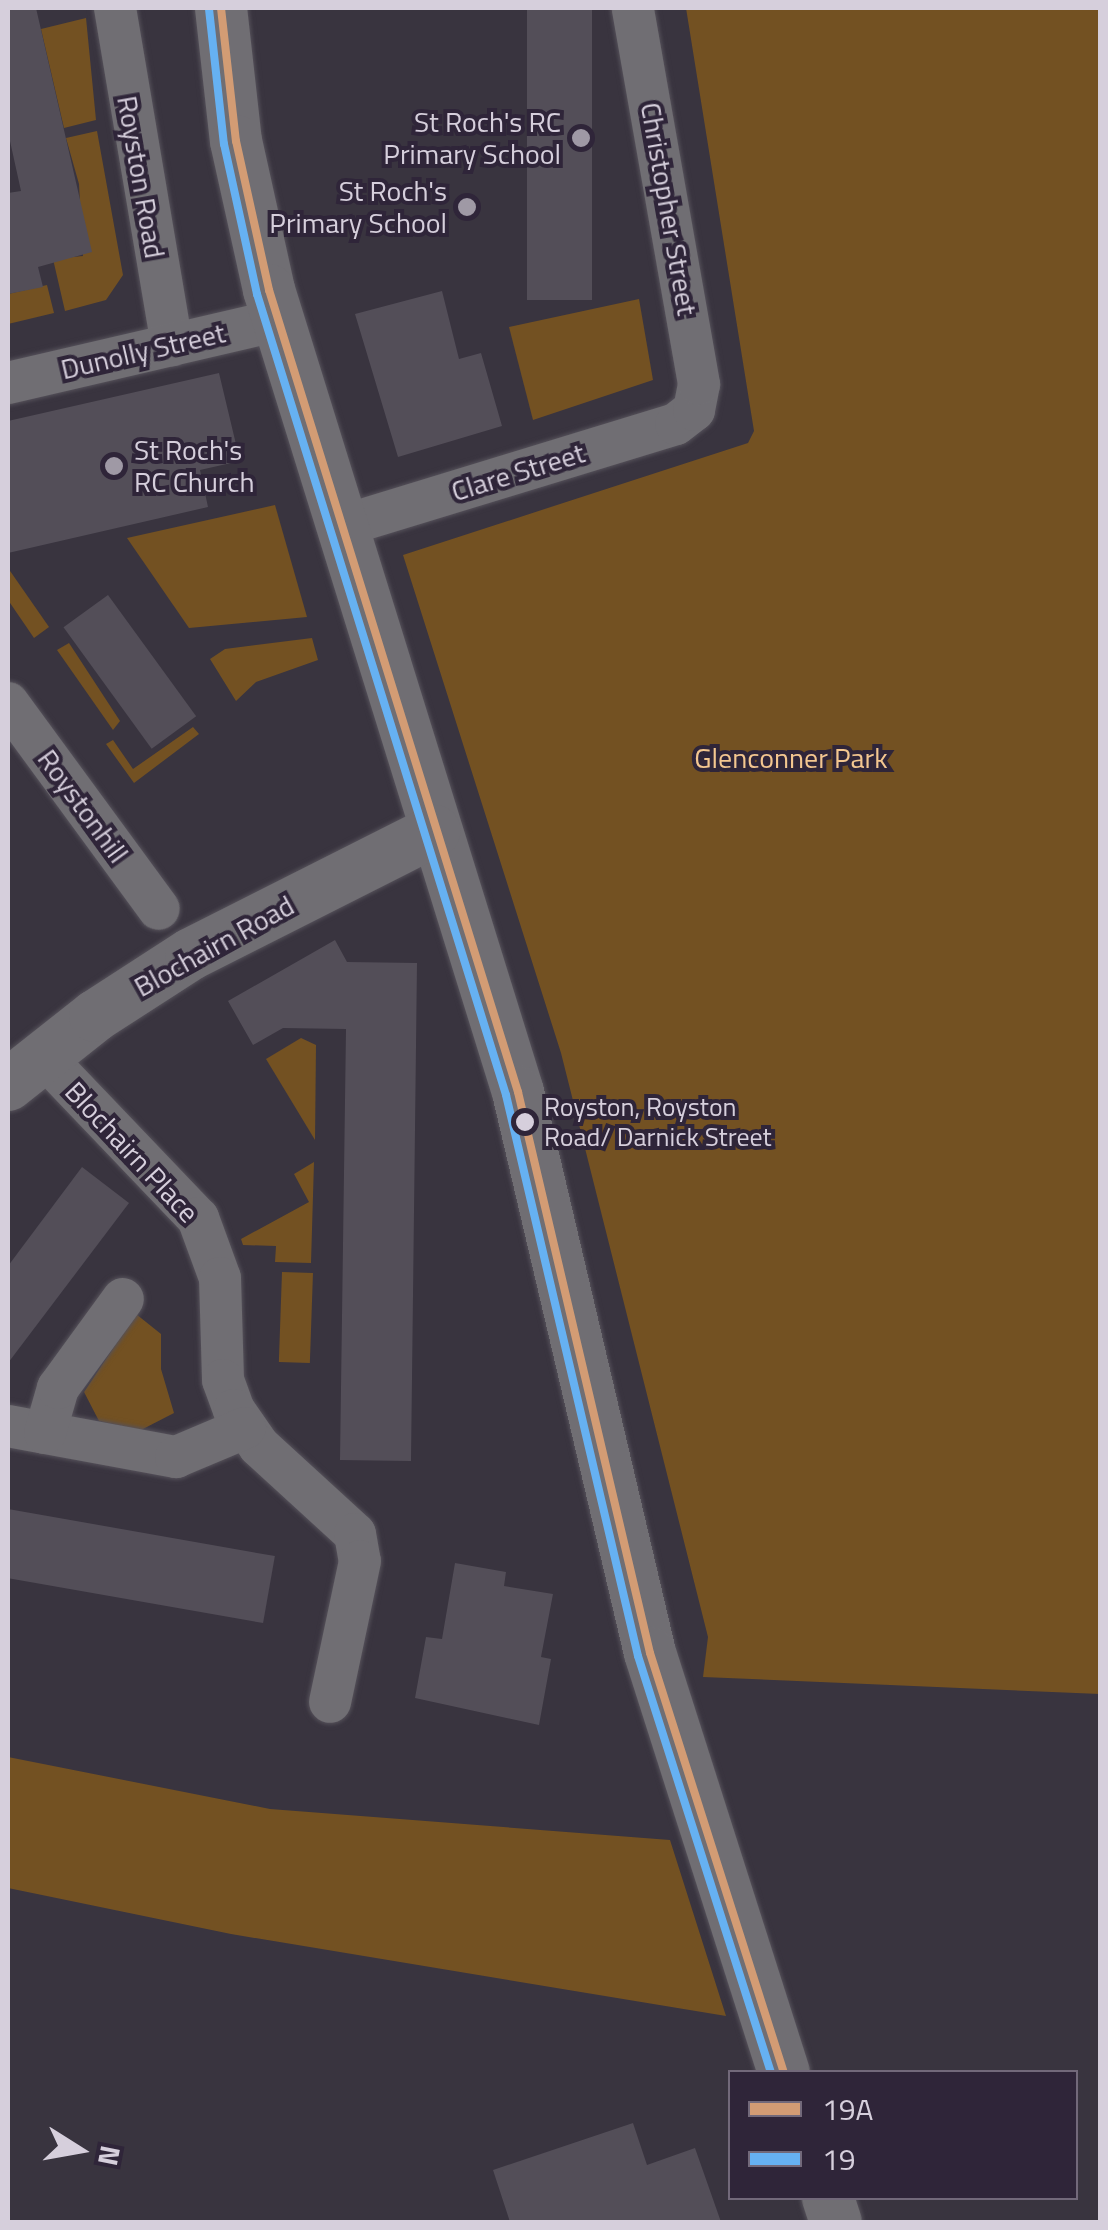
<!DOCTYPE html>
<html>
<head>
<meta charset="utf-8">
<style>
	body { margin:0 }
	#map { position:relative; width:1108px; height:2230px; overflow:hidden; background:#39343f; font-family:"Titillium Web",sans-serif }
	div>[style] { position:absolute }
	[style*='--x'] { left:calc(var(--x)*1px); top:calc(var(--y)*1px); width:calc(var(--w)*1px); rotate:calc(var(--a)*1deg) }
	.green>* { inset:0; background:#735122; transform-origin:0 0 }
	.building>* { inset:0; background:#534e58; transform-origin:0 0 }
	.roads { filter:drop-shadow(0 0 2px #55515a) drop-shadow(0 0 2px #55515a) }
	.minor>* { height:42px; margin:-21px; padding:0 21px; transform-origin:21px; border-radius:21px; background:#706e73 }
	.tertiary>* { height:52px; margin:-26px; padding:0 26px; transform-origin:26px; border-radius:26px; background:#706e73 }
	.bus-1>* { height:8px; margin:-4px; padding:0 4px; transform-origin:4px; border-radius:4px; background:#d39c74 }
	.bus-2>* { height:8px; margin:-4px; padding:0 4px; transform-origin:4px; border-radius:4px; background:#66b1f2 }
	.dots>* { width:28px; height:28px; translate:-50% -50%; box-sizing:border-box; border:5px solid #2f2539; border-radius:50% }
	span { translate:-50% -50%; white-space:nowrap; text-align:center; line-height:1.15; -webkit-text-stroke:8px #2f2539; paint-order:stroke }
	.bus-label { font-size:26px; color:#d6cfdc }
	.left { translate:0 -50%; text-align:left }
	.poi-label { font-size:28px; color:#d6cfdc }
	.right { translate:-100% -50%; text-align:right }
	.street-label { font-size:28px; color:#d6cfdc }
	.park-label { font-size:28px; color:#f4c790 }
	.frame { position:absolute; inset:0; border:10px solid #d6cfdc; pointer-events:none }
	.legend { position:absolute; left:728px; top:2070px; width:350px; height:130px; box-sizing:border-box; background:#2f2539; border:2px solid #72697a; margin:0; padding:12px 18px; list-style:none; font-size:30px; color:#d6cfdc }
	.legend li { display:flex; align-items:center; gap:20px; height:50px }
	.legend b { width:50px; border:2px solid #72697a }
	.north { position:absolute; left:30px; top:2100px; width:100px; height:100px; -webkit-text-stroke:8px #2f2539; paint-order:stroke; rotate:101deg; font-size:28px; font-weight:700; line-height:40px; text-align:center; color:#d6cfdc }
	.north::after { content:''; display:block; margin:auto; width:35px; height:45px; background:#d6cfdc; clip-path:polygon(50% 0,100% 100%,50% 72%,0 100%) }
</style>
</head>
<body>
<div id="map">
	<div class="green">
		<div style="clip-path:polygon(686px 8px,1100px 8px,1100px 1694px,703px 1677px,708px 1637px,561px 1053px,403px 555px,748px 443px,754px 431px)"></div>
		<div style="clip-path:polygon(86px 18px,96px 120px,64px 128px,41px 29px)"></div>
		<div style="clip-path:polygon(97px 131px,123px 275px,106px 300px,65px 311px,53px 259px,83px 256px,79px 184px,66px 138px)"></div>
		<div style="clip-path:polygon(47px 285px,54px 313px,8px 324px,8px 294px)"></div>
		<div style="clip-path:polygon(639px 299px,653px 380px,533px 420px,509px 327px)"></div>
		<div style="clip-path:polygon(275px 505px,307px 617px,189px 628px,127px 538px)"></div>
		<div style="clip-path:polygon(8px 568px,49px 627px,34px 638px,8px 600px)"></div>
		<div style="clip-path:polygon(312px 638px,318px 660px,256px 682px,236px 701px,210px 659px,225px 649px)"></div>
		<div style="clip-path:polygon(69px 643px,120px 721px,113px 730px,57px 650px)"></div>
		<div style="clip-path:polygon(193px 727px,199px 734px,134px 783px,106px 744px,113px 740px,133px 769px)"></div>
		<div style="clip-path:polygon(301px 1038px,316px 1045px,315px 1140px,266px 1059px)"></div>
		<div style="clip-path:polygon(314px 1162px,311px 1263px,275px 1262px,276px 1246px,243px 1245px,241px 1239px,309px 1202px,294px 1174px)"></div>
		<div style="left:282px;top:1272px;width:31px;height:90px;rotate:2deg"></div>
		<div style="clip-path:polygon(136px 1314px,161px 1334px,161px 1369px,174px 1413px,141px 1430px,99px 1421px,84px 1392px)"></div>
		<div style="clip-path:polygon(8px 1757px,270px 1809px,670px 1840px,726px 2016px,231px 1934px,8px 1888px)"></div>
	</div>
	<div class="building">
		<div style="clip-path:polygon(8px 8px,36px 8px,92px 252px,38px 267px,43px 287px,8px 294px,8px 193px,21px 191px,8px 132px)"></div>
		<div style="left:527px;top:8px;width:65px;height:292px"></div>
		<div style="clip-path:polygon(442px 291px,459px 359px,481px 353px,502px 426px,398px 457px,355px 314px)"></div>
		<div style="clip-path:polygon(219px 373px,240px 461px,200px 470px,208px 507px,8px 553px,8px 421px)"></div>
		<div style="left:108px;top:595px;width:150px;height:55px;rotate:54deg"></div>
		<div style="clip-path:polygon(335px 940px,347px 962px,417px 963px,411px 1461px,340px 1460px,346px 1029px,283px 1028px,253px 1045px,228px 1001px)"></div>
		<div style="clip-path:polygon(82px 1167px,129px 1203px,8px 1363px,8px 1266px)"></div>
		<div style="left:8px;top:1509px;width:271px;height:68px;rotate:10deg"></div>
		<div style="clip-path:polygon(455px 1563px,506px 1572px,504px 1586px,553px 1594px,541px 1657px,551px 1659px,539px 1725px,415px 1698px,426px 1637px,442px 1639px)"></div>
		<div style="clip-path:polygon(633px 2123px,647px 2165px,695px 2148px,721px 2222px,510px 2222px,493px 2170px)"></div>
	</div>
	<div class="roads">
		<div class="minor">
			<div style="--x:115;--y:8;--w:342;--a:80.4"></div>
			<div style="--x:8;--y:383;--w:277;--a:-13.1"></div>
			<div style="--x:339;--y:527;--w:352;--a:-17"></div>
			<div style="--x:676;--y:424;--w:23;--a:-38"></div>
			<div style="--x:694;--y:410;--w:26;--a:-79"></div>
			<div style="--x:699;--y:384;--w:382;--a:-100"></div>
			<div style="--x:8;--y:703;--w:255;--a:53.8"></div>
			<div style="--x:42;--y:1055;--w:226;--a:46.3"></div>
			<div style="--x:198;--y:1218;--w:64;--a:69.9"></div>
			<div style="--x:220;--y:1278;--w:102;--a:88.3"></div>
			<div style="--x:223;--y:1380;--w:32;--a:70"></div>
			<div style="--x:234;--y:1410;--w:44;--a:55.2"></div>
			<div style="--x:259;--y:1446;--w:130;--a:42.5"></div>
			<div style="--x:355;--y:1534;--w:27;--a:80"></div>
			<div style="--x:360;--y:1561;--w:144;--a:102"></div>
			<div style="--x:8;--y:1426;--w:171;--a:10.5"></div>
			<div style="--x:176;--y:1457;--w:75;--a:-22.8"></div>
			<div style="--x:45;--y:1433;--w:47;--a:-73.9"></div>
			<div style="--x:58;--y:1388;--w:110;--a:-53.9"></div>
		</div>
		<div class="tertiary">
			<div style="--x:221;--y:8;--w:134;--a:83.6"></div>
			<div style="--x:236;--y:141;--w:153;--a:77.5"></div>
			<div style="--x:269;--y:290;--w:840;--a:72.75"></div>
			<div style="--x:518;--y:1092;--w:576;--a:76.76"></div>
			<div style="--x:650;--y:1653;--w:440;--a:72.3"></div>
			<div style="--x:8;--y:1085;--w:111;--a:-38.4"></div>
			<div style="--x:95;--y:1016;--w:114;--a:-32.9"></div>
			<div style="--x:191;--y:954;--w:273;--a:-26.8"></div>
			<div style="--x:828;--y:2198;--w:25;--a:72"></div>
		</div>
	</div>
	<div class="bus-1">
		<div style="--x:221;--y:8;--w:134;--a:83.6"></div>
		<div style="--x:236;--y:141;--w:153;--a:77.5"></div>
		<div style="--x:269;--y:290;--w:840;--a:72.75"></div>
		<div style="--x:518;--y:1092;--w:576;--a:76.76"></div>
		<div style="--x:650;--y:1653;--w:440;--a:72.3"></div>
	</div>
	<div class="bus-2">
		<div style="--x:209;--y:9;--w:136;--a:83.7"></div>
		<div style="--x:224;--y:144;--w:154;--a:77.6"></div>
		<div style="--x:257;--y:294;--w:839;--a:72.73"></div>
		<div style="--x:506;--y:1095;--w:576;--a:76.76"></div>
		<div style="--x:638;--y:1656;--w:437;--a:72.3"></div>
	</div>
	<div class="dots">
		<div style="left:581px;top:138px;background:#9f99a5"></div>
		<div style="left:467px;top:207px;background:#9f99a5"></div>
		<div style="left:114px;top:466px;background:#9f99a5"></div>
		<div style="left:525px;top:1122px;background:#d6cfdc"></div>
	</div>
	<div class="bus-label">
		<span class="left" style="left:544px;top:1122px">Royston, Royston<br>Road/ Darnick Street</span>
	</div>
	<div class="poi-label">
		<span class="right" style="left:561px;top:138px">St Roch's RC<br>Primary School</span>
		<span class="right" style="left:447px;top:207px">St Roch's<br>Primary School</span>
		<span class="left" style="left:134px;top:466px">St Roch's<br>RC Church</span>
	</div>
	<div class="street-label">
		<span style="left:141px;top:177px;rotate:80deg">Royston Road</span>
		<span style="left:669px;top:209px;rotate:80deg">Christopher Street</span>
		<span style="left:143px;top:351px;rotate:-13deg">Dunolly Street</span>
		<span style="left:518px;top:472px;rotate:-17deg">Clare Street</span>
		<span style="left:83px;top:806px;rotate:54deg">Roystonhill</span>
		<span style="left:214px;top:946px;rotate:-29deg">Blochairn Road</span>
		<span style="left:132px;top:1152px;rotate:47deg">Blochairn Place</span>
	</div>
	<div class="park-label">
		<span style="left:791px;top:758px">Glenconner Park</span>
	</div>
	<div class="frame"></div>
	<ul class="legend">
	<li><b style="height:12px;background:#d39c74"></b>19A</li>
	<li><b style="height:12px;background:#66b1f2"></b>19</li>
	</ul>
	<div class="north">N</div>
</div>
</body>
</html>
